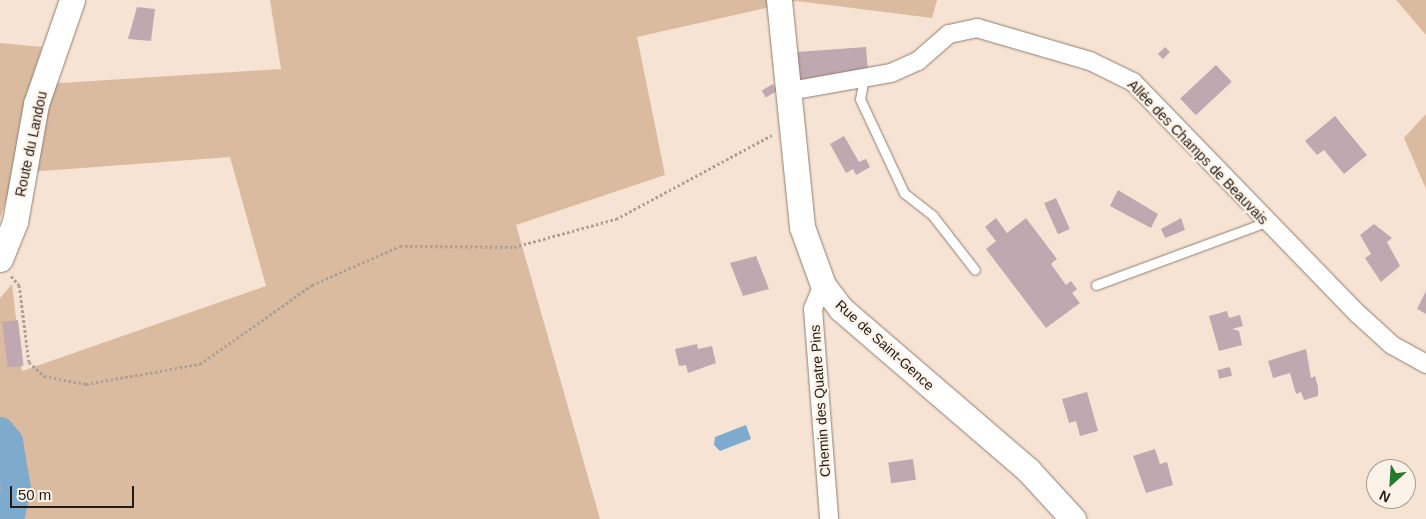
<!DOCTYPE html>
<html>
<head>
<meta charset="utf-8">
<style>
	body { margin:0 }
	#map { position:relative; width:1426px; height:519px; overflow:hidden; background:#f6e3d3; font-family:Helvetica,sans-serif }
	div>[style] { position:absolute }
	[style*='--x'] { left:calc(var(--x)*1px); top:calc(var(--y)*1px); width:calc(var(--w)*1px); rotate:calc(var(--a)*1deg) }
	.green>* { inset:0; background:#dabba0 }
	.water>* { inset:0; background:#7daacd }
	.river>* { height:30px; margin:-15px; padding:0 15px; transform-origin:15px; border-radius:15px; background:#7daacd }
	.building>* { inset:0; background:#c0a8b1; transform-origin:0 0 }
	.path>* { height:3px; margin-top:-1.5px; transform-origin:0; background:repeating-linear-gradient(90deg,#afa094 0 2.5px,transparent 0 5px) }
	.roads { filter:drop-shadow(0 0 1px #8f7e70) drop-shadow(0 0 1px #8f7e70) }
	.lane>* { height:9px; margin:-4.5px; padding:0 4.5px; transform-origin:4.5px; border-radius:4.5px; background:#fff }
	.street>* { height:18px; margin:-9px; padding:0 9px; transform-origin:9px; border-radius:9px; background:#fff }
	.secondary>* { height:25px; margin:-12.5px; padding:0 12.5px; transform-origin:12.5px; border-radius:12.5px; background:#fff }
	span { translate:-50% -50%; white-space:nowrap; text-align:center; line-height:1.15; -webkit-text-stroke:4.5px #fdf2e8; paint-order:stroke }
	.street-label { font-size:14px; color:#221b16 }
	.north { position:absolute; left:1366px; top:459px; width:50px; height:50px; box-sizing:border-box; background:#fdf2e8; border:1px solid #a59c94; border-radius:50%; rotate:206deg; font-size:14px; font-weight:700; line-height:20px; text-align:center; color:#221b16 }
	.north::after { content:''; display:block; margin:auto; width:18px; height:22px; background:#217b2a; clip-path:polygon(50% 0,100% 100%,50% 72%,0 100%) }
	.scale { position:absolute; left:10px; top:486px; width:124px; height:22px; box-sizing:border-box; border:2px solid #221b16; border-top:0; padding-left:6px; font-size:15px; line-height:18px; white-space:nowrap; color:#221b16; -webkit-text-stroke:4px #fdf2e8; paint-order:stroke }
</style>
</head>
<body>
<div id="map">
	<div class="green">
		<div style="clip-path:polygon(270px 0,937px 0,932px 18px,797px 1px,637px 37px,665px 175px,516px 225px,600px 519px,0 519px,0 298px,12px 284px,22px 371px,266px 286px,230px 157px,15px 173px,0 219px,0 43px,42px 47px,30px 85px,281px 69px)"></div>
		<div style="clip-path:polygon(1396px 0,1426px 0,1426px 35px)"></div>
		<div style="clip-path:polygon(1426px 114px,1426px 189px,1404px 138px)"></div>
	</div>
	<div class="water">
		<div style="clip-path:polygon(746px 425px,751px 439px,720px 451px,714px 445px,715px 437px)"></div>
	</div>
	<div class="river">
		<div style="--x:0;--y:432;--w:13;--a:51"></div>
		<div style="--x:8;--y:442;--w:48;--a:80.3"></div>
		<div style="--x:16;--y:489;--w:31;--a:103"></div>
	</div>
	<div class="building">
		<div style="clip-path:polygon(137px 7px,155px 9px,151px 41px,128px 39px)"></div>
		<div style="clip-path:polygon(866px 47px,868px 71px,799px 81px,797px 52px)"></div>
		<div style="left:1165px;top:47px;width:7px;height:10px;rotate:45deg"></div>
		<div style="left:1216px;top:65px;width:23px;height:49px;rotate:47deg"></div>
		<div style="left:773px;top:84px;width:8px;height:13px;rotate:60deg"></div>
		<div style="clip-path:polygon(1335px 116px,1367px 155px,1344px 174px,1324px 150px,1317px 155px,1305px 141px)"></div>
		<div style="clip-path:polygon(844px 136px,859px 162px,866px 159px,870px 167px,856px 175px,853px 169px,846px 173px,830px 144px)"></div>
		<div style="clip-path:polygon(1118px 190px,1158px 214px,1151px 228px,1110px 206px)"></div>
		<div style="left:1056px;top:198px;width:34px;height:13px;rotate:66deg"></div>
		<div style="clip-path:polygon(996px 218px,1007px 233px,1026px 218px,1057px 259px,1051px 264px,1066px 285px,1071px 281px,1077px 289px,1072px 293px,1080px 303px,1046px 328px,986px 249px,996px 241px,985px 227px)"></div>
		<div style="clip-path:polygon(1181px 218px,1185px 230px,1165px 238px,1161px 229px)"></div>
		<div style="clip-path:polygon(1374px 224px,1392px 238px,1387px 242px,1400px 266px,1381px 282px,1365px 258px,1371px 254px,1360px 235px)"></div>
		<div style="clip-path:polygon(756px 256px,769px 289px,743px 296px,730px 263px)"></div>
		<div style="clip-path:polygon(1426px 291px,1426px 314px,1417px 309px)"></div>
		<div style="clip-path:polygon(1227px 311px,1229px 318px,1240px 315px,1243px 326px,1232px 329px,1239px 331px,1242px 345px,1219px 351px,1209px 316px)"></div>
		<div style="left:18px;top:320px;width:46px;height:16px;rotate:83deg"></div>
		<div style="clip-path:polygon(697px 344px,698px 349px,712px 346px,716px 363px,688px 373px,686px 365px,679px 366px,675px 349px)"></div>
		<div style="clip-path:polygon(1306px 349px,1311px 378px,1315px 376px,1318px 387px,1318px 396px,1304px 400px,1301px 392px,1296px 394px,1290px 373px,1273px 378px,1268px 361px)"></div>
		<div style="left:1230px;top:367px;width:9px;height:13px;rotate:77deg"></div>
		<div style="clip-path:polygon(1087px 392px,1098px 431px,1080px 436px,1076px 421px,1069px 423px,1062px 399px)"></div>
		<div style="clip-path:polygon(1155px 449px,1160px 464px,1167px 462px,1173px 485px,1146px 493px,1133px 456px)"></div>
		<div style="left:913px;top:459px;width:21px;height:25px;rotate:82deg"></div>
	</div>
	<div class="path">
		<div style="--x:11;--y:276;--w:12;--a:48"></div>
		<div style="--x:19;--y:285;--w:78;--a:82.6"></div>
		<div style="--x:29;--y:362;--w:21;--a:43"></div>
		<div style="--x:44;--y:376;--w:43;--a:10.8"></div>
		<div style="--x:86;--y:384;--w:116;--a:-10"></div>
		<div style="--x:200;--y:364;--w:137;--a:-35.2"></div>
		<div style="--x:312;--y:285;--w:96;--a:-23.9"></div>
		<div style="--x:400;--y:246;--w:114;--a:0.5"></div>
		<div style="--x:514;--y:247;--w:106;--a:-15.4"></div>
		<div style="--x:616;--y:219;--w:177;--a:-28.3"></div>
	</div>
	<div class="roads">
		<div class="lane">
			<div style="--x:864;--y:77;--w:22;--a:100"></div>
			<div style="--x:860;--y:99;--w:104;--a:64.9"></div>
			<div style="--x:904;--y:193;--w:37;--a:38"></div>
			<div style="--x:933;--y:216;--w:68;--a:52.1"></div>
			<div style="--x:1096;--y:285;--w:181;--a:-20.3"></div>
		</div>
		<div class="street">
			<div style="--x:790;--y:91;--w:103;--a:-10.1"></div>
			<div style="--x:891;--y:73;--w:30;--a:-24"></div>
			<div style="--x:918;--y:61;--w:41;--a:-41.1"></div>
			<div style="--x:949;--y:34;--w:29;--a:-12"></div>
			<div style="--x:977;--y:28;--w:118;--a:16.3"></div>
			<div style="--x:1090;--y:61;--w:48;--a:26"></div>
			<div style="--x:1133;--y:82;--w:323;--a:45.9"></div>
			<div style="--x:1358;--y:314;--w:46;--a:42.4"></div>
			<div style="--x:1392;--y:345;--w:39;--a:29"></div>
			<div style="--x:823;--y:285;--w:26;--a:113"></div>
			<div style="--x:813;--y:309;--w:211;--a:85.6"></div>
		</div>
		<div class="secondary">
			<div style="--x:779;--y:0;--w:228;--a:84.2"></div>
			<div style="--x:802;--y:227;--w:62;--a:70.1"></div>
			<div style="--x:823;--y:285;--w:30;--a:53"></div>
			<div style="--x:841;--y:309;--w:247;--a:40.7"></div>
			<div style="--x:1028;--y:470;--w:67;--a:47.4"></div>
			<div style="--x:0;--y:259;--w:40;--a:-68"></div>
			<div style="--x:15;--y:222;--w:120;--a:-79.9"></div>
			<div style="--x:36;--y:104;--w:110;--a:-70.9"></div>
		</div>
	</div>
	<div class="street-label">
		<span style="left:31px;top:144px;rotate:-78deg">Route du Landou</span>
		<span style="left:1198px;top:152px;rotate:46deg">Allée des Champs de Beauvais</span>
		<span style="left:885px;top:345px;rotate:42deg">Rue de Saint-Gence</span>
		<span style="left:820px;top:401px;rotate:-94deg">Chemin des Quatre Pins</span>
	</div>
	<div class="north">N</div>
	<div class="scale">50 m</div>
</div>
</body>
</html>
